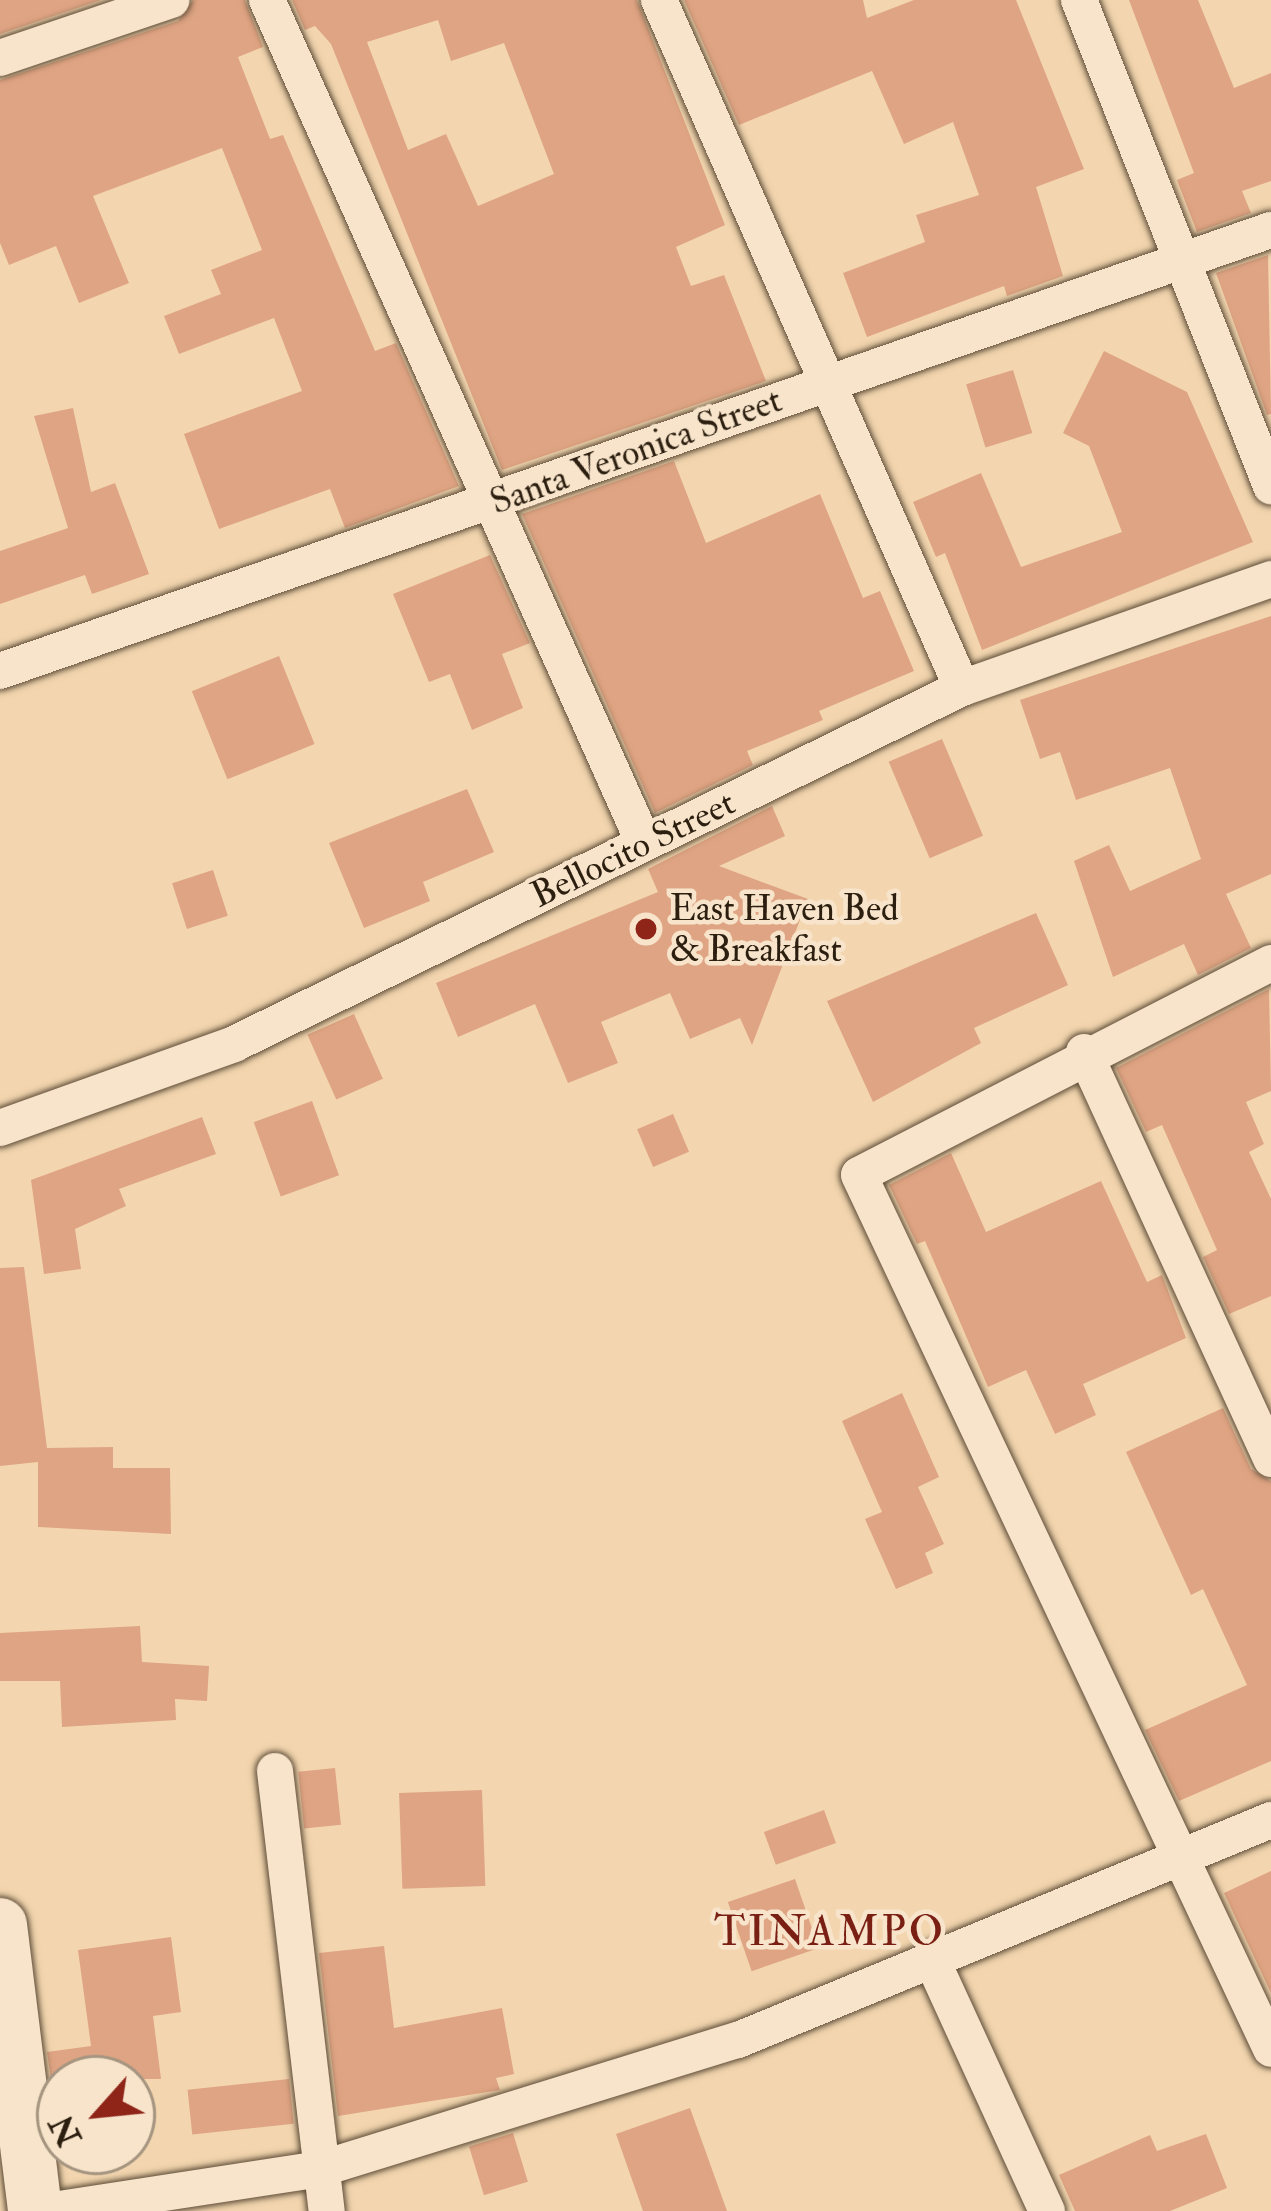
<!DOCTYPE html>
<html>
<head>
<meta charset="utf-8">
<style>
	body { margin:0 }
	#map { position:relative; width:1271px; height:2211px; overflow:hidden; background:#f3d6af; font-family:"IM FELL Double Pica",serif }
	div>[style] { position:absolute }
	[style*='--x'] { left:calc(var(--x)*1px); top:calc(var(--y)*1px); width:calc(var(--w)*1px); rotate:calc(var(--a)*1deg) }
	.building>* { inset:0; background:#dfa483; transform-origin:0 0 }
	.roads { filter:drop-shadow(0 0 3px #5e4d38) drop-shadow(0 0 3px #5e4d38) }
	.street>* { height:36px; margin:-18px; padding:0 18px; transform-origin:18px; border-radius:18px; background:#f7e4cb }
	.secondary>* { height:54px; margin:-27px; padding:0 27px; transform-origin:27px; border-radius:27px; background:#f7e4cb }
	.dots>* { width:33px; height:33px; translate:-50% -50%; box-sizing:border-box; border:6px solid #f7e4cb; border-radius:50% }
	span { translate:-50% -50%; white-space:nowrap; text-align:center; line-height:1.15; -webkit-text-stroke:9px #f7e4cb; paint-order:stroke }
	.street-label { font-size:36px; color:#2c1f10 }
	.poi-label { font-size:36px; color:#2c1f10 }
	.left { translate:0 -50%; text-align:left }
	.quarter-label { font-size:42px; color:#7a1f14; letter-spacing:3px }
	.north { position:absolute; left:36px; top:2055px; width:120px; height:120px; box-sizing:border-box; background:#f7e4cb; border:3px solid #a69580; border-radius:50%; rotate:243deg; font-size:33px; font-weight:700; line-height:48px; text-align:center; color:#2c1f10 }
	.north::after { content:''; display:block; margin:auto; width:42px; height:54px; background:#8f2418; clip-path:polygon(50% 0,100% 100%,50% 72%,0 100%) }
</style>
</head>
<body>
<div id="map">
	<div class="building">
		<div style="clip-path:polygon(0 0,101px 0,0 34px)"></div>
		<div style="clip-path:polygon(193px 0,245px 0,263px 47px,238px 57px,270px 139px,283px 135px,375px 351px,396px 343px,459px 486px,345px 528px,330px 489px,219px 529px,184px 434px,302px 391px,274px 318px,179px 354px,164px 316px,221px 294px,211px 270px,262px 250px,222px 148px,93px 196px,129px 283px,79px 303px,56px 246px,9px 265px,0 243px,0 80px,178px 21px)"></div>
		<div style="clip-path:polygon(evenodd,292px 0,637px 0,725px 225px,676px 247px,691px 286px,724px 275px,766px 381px,502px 470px,331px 44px,315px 26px,305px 30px,292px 0,438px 20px,451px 61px,504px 43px,554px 174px,478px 206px,446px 134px,408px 150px,367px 42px,438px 20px)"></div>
		<div style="clip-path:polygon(684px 0,863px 0,867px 18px,914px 0,1016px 0,1084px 169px,1036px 187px,1063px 276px,1007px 296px,1004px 286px,867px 337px,843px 273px,925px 242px,916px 215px,979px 195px,953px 122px,904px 144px,872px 71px,739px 125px)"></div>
		<div style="clip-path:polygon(1129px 0,1198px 0,1234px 88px,1271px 73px,1271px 181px,1242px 191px,1251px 213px,1197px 232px,1177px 180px,1194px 173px)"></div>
		<div style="clip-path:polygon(1268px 255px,1271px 414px,1267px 415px,1216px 273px)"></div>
		<div style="clip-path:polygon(1104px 351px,1187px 392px,1253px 542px,982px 650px,945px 553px,936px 557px,913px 502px,981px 473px,1021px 567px,1122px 532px,1089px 446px,1063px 433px)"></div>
		<div style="left:1013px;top:370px;width:66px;height:49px;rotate:73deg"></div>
		<div style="clip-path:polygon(73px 408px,91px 492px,115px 483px,149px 574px,92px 594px,85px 575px,0 604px,0 551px,68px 528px,34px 416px)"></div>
		<div style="clip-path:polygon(674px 461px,706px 543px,820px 494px,863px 598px,880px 591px,914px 671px,819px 711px,823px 720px,747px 751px,753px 765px,655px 813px,522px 514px)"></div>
		<div style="clip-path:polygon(490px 555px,530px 643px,502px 654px,523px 708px,472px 730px,450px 674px,429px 682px,393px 594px)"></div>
		<div style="clip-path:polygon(1271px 616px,1271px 874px,1226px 894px,1251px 948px,1198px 975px,1184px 944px,1113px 977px,1074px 861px,1109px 845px,1130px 891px,1201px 859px,1170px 768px,1076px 800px,1060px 752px,1040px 759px,1020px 700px)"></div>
		<div style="left:279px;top:656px;width:95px;height:94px;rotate:68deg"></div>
		<div style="left:942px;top:739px;width:105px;height:58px;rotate:67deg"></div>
		<div style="clip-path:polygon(467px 789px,494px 852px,423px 882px,430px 901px,364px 928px,329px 843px)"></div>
		<div style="clip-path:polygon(772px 806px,785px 836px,719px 866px,808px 899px,752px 1045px,740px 1018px,690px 1039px,670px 993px,601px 1022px,618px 1063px,568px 1083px,535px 1004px,458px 1037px,436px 983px,658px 892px,648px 869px)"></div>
		<div style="left:213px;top:870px;width:48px;height:43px;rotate:72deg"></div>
		<div style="clip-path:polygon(1036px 913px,1068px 985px,974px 1028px,981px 1043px,873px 1102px,827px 1001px)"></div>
		<div style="clip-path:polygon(1269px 989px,1271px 1091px,1246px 1102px,1264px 1144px,1249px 1152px,1271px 1199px,1271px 1296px,1229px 1314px,1203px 1257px,1217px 1250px,1162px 1125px,1146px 1132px,1116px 1068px)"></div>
		<div style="left:354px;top:1014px;width:71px;height:51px;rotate:66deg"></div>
		<div style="left:312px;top:1101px;width:79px;height:62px;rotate:70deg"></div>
		<div style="left:673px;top:1114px;width:41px;height:39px;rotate:67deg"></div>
		<div style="clip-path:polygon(202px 1117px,216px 1154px,119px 1189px,126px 1206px,75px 1229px,81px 1269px,44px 1274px,31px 1180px)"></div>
		<div style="clip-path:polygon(951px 1153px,986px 1232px,1101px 1181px,1147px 1282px,1162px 1275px,1186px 1338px,1083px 1384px,1096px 1415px,1055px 1434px,1026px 1370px,988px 1387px,925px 1241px,917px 1244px,889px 1185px)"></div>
		<div style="clip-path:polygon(24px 1267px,47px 1448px,113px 1447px,113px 1468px,170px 1468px,171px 1534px,38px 1527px,38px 1462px,0 1466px,0 1268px)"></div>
		<div style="clip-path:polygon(902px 1393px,939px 1477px,918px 1487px,944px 1544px,925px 1553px,933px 1573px,896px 1589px,865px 1519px,882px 1512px,842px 1421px)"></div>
		<div style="clip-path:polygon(1223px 1408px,1251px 1469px,1271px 1481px,1271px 1761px,1179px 1801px,1145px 1730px,1247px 1685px,1203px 1589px,1191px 1595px,1126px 1452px)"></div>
		<div style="clip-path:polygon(140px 1626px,142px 1662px,209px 1666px,207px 1701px,175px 1699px,176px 1720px,62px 1727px,60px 1681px,0 1681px,0 1633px)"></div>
		<div style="left:335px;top:1768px;width:57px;height:37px;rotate:84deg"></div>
		<div style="left:482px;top:1790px;width:96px;height:83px;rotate:88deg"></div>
		<div style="left:824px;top:1810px;width:35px;height:64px;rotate:70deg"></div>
		<div style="clip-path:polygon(1271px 1871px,1271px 1993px,1224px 1893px)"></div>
		<div style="left:795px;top:1879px;width:73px;height:71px;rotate:71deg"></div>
		<div style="clip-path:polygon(171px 1937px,181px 2012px,153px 2016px,161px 2079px,51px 2079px,47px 2052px,91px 2046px,78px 1950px)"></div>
		<div style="clip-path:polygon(384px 1946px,394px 2028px,502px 2008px,514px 2074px,496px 2078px,500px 2090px,338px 2116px,319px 1953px)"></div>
		<div style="left:289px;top:2079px;width:45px;height:102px;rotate:84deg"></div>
		<div style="clip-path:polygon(690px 2108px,727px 2211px,643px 2211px,616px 2134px)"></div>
		<div style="left:513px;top:2133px;width:51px;height:46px;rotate:73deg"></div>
		<div style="clip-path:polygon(1206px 2134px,1227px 2188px,1170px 2211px,1075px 2211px,1059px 2175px,1150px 2135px,1157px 2151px)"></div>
	</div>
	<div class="roads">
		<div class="street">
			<div style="--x:267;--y:0;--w:923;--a:65.91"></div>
			<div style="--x:659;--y:0;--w:752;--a:66.23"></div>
			<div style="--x:1079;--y:0;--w:523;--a:68.44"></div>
			<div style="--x:0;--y:58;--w:181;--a:-18.7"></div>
			<div style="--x:0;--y:671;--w:1345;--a:-19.14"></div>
			<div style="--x:1271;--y:963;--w:463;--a:152.8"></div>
			<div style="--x:859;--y:1175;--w:966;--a:64.76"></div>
			<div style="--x:1084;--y:1052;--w:448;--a:65.3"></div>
			<div style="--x:0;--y:1128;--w:249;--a:-19.7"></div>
			<div style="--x:234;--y:1044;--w:810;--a:-26.06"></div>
			<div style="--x:962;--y:688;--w:328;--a:-19.4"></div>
			<div style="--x:275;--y:1771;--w:443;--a:83.3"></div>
			<div style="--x:932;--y:1960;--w:276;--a:65.4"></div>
			<div style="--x:46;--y:2211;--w:277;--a:-8.7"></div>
			<div style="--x:320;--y:2169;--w:437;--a:-17.2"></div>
			<div style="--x:738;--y:2040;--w:577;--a:-22.43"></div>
		</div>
		<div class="secondary">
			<div style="--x:0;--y:1925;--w:288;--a:83"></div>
		</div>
	</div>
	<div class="dots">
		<div style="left:646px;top:929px;background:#8f2418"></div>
	</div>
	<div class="street-label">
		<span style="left:636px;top:451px;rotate:-20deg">Santa Veronica Street</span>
		<span style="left:633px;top:849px;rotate:-26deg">Bellocito Street</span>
	</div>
	<div class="poi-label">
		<span class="left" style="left:670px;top:929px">East Haven Bed<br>&amp; Breakfast</span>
	</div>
	<div class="quarter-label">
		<span style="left:830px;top:1932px">TINAMPO</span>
	</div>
	<div class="north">N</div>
</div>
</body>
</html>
